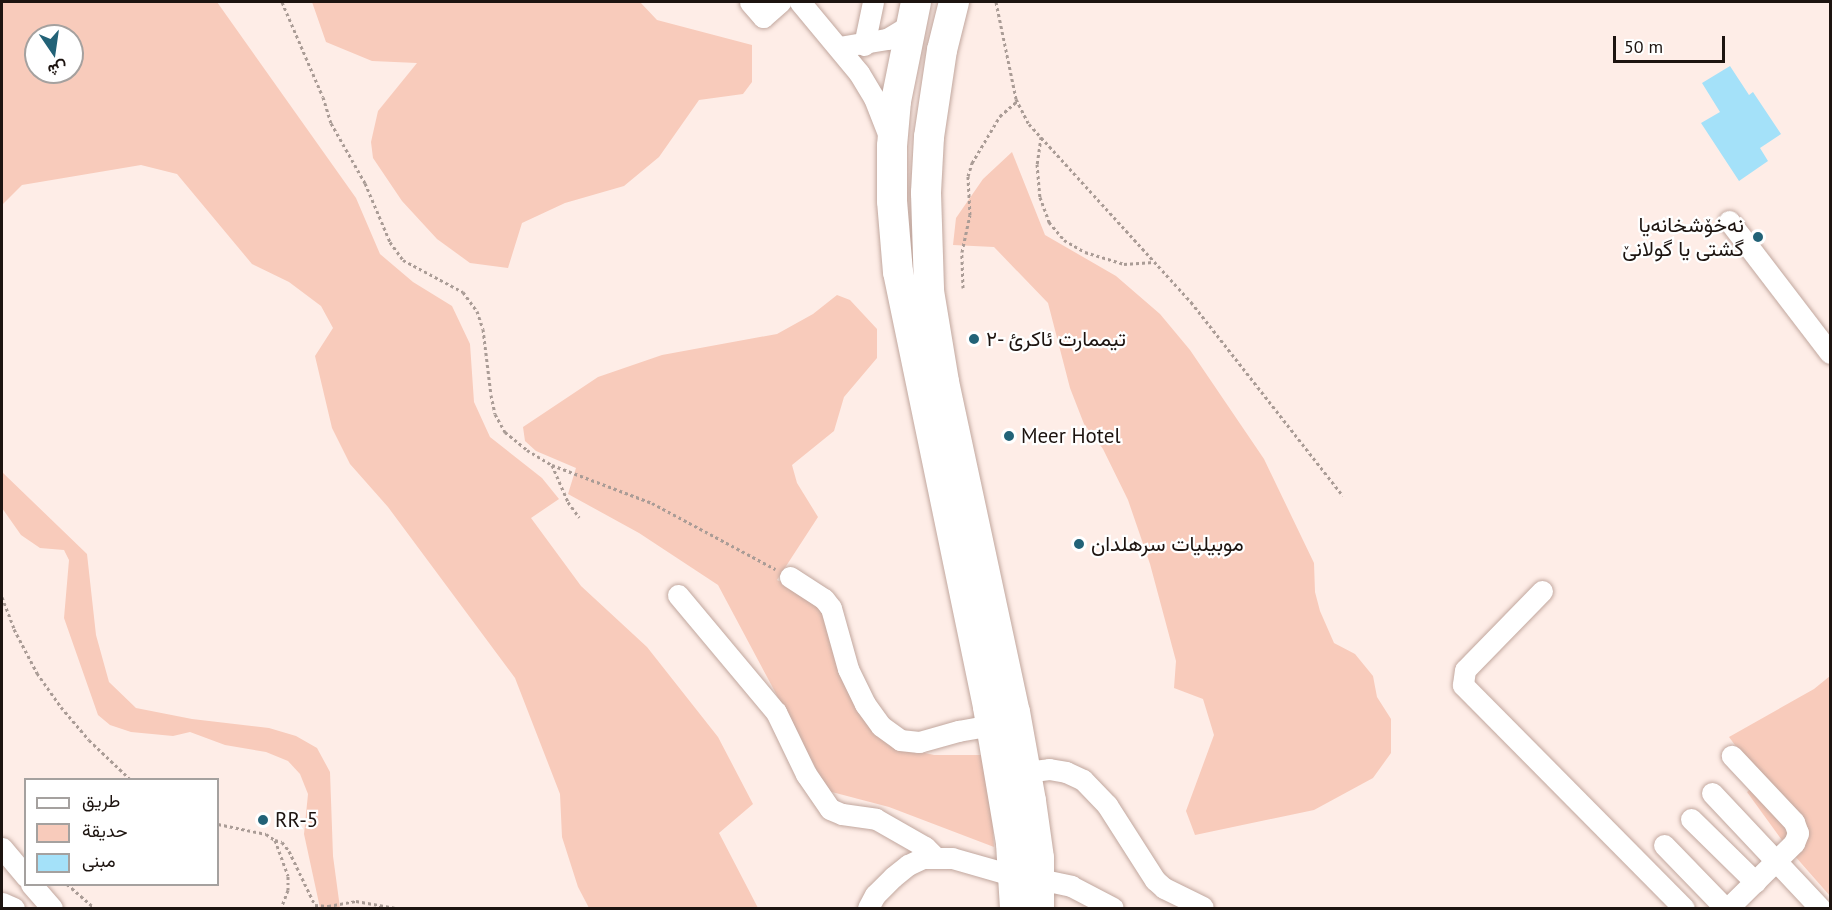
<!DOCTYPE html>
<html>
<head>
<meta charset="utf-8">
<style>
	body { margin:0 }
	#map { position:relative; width:1832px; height:910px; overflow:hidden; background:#feede7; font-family:"PT Sans",Vazirmatn,sans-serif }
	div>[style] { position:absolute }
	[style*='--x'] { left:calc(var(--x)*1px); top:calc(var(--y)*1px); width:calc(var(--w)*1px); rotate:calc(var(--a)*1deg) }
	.green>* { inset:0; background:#f8cbbb }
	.building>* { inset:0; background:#a4e1f9 }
	.path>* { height:3px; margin-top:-1.5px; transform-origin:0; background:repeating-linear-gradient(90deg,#aa9c96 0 3px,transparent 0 6px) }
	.roads { filter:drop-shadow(0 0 2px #c1a79e) drop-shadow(0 0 2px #c1a79e) }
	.minor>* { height:21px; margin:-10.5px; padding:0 10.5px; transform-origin:10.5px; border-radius:10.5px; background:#fff }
	.highway>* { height:30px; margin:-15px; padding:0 15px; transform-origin:15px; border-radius:15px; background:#fff }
	.dots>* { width:16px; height:16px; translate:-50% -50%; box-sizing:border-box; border:3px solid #fff; border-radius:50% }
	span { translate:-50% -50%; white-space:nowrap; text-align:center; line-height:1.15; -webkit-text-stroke:4.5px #fff; paint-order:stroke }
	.poi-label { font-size:21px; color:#1d1410 }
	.right { translate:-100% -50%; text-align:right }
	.left { translate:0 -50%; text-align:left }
	.frame { position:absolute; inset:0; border:3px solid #1d1410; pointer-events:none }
	.legend { position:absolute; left:24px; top:778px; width:195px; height:108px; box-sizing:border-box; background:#fff; border:2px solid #a5a19f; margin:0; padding:8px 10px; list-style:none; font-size:18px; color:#1d1410 }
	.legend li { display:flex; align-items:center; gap:12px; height:30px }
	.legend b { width:30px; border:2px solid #a5a19f }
	.north { position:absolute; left:24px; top:24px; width:60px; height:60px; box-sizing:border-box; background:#fff; border:2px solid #a5a19f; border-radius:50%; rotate:167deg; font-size:16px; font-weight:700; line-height:24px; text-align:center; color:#1d1410 }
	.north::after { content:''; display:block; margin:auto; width:21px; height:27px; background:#226277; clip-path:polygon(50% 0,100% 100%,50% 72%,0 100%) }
	.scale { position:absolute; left:1613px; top:36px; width:112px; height:27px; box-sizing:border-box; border:3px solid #1d1410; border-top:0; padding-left:8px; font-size:18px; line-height:21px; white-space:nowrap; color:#1d1410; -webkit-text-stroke:4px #fff; paint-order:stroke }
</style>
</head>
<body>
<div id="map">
	<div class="green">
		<div style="clip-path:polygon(evenodd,2px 2px,217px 2px,356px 198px,380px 254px,413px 282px,452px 306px,470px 344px,474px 402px,490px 437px,542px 478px,559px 499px,531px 518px,581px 586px,647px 647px,718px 737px,753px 804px,719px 833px,758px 908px,589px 908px,578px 887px,562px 837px,560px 794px,515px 678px,388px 507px,350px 464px,332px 428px,315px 356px,333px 328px,321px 306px,289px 282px,252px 264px,177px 174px,141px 165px,22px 185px,2px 205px,2px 2px,36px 36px,72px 36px,72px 72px,36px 72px,36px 36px)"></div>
		<div style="clip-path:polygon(312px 2px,640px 2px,657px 20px,752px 45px,752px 82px,743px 94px,699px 100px,659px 157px,624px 186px,565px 203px,522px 223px,508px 268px,470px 263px,437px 239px,402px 201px,373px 158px,371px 142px,378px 111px,417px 63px,372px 61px,326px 42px)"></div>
		<div style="clip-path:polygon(1012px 152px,1045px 235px,1116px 276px,1160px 314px,1190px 350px,1264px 459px,1314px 563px,1315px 592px,1320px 611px,1334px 643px,1355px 654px,1373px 676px,1377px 697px,1391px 719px,1391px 753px,1373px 778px,1314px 810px,1195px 835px,1186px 811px,1214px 735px,1203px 699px,1174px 688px,1176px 661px,1150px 564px,1128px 500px,1103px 449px,1084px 424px,1070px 388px,1048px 303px,994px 247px,953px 245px,956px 218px,983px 179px)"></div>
		<div style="clip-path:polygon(837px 295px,850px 300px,877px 329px,877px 358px,844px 397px,834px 431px,792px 465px,797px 483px,818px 517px,777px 580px,816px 600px,894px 746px,934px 755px,983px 755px,991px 797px,994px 847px,889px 807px,828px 791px,718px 585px,639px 533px,568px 494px,576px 468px,536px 451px,525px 441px,523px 427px,598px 377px,662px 355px,777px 334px,813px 314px)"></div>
		<div style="clip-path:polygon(2px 472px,87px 554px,96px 635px,109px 682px,136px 708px,192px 719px,269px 728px,296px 736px,317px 748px,330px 772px,333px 856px,340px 908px,320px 908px,304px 834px,308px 794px,300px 774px,288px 761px,266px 752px,225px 745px,190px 732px,173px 736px,131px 732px,110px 725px,98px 715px,64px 618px,69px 560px,64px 550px,40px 548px,21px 535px,2px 508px)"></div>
		<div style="clip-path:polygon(1830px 676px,1830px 896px,1787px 847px,1747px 792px,1761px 780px,1729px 737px,1814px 689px)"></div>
	</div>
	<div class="building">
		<div style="clip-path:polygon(1730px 66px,1749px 95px,1753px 92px,1781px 134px,1760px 148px,1768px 161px,1739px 181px,1701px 123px,1720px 112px,1702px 83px)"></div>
	</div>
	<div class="path">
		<div style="--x:282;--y:2;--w:103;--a:66.7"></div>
		<div style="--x:323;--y:97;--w:27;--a:73"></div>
		<div style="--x:331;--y:123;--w:69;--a:60.5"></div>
		<div style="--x:365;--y:183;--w:64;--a:67"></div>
		<div style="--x:390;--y:242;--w:22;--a:54"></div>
		<div style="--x:403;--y:260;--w:68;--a:28.1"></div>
		<div style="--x:463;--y:292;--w:24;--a:54"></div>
		<div style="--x:477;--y:311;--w:19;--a:72"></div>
		<div style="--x:483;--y:329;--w:66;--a:83.1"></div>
		<div style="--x:491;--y:395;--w:19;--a:78"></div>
		<div style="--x:495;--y:414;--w:21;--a:61"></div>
		<div style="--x:505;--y:432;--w:28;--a:39"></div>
		<div style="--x:527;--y:450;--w:29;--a:31"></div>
		<div style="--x:552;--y:465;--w:107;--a:20.8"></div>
		<div style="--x:652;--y:503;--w:140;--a:28.2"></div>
		<div style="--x:996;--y:2;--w:99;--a:78.3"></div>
		<div style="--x:1016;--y:99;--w:28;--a:63"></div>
		<div style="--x:1029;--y:124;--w:241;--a:47.7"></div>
		<div style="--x:1191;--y:302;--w:246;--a:51.9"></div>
		<div style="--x:1041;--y:137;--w:27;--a:98"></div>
		<div style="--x:1037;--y:164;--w:33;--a:85"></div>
		<div style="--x:1040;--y:197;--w:27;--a:70"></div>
		<div style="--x:1049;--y:222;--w:23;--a:50"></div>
		<div style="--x:1064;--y:240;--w:24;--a:30"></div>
		<div style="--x:1085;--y:252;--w:41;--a:17.1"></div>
		<div style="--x:1124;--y:264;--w:30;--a:-4"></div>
		<div style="--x:963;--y:288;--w:36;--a:-92"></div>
		<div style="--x:962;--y:252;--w:38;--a:-78"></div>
		<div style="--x:970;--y:215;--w:39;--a:-93"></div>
		<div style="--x:968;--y:176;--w:14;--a:-73"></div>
		<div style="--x:972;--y:163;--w:55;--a:-59.2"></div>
		<div style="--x:1000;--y:116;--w:23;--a:-41"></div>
		<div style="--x:552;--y:465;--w:40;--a:66.6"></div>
		<div style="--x:568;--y:502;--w:19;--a:54"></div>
		<div style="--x:2;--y:597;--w:34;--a:69"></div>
		<div style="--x:14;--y:629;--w:50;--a:62.4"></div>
		<div style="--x:37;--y:673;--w:42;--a:54.8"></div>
		<div style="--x:61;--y:707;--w:43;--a:49.7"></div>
		<div style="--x:89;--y:740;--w:58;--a:43.6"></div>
		<div style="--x:218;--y:824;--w:49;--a:11.8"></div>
		<div style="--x:266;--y:834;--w:11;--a:34"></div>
		<div style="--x:275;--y:840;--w:38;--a:70"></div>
		<div style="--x:288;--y:876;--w:14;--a:90"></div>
		<div style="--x:288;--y:890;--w:19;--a:111"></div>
		<div style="--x:275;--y:840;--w:7;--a:16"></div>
		<div style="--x:282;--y:842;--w:11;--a:52"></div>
		<div style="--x:289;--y:851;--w:60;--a:64.3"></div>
		<div style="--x:315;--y:905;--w:13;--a:4"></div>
		<div style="--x:328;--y:906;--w:28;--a:-10"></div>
		<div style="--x:356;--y:901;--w:39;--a:10"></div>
		<div style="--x:67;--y:884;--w:37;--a:41"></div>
	</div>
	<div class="roads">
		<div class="minor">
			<div style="--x:750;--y:2;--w:20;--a:49"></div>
			<div style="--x:763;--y:17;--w:23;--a:-41"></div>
			<div style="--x:800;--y:2;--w:92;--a:50.3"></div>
			<div style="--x:859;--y:73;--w:29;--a:59"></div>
			<div style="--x:874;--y:98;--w:41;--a:68.5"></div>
			<div style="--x:864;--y:45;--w:44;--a:-78.2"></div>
			<div style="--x:839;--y:47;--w:49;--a:-9.5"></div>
			<div style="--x:887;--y:39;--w:26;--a:-31"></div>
			<div style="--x:1729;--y:221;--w:166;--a:52.6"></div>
			<div style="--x:790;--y:577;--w:40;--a:32.9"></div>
			<div style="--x:824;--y:599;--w:11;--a:52"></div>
			<div style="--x:831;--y:608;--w:63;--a:74.4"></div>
			<div style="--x:848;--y:669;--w:39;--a:64"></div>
			<div style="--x:865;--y:704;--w:27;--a:54"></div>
			<div style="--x:881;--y:726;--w:24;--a:36"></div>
			<div style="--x:900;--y:740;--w:19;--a:6"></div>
			<div style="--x:919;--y:742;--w:41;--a:-15.8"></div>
			<div style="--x:958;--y:731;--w:35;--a:-10"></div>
			<div style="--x:1542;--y:591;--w:110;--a:134.3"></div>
			<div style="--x:1465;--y:670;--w:15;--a:98"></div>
			<div style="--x:1463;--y:685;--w:314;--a:45.3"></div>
			<div style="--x:678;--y:595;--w:153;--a:50.1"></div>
			<div style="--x:776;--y:712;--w:69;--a:64.2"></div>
			<div style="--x:806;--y:774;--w:42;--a:55.6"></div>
			<div style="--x:830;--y:809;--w:13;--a:23"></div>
			<div style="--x:842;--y:814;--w:34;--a:8"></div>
			<div style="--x:876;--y:819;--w:56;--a:29.7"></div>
			<div style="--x:925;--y:847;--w:13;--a:45"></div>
			<div style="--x:1025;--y:772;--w:24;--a:-7"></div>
			<div style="--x:1049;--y:769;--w:17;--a:10"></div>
			<div style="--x:1066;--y:772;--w:19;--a:25"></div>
			<div style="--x:1083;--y:780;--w:35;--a:46"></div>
			<div style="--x:1107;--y:805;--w:89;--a:57.4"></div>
			<div style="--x:1155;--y:880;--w:12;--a:42"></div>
			<div style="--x:1164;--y:888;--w:43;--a:26"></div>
			<div style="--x:1712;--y:793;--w:158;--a:46.8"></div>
			<div style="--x:1691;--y:819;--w:90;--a:44.5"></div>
			<div style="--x:1664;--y:845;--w:88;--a:45.9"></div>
			<div style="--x:2;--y:848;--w:38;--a:50"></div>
			<div style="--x:1039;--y:879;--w:33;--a:12"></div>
			<div style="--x:1071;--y:886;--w:47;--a:27.6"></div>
			<div style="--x:31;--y:884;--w:32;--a:49"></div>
			<div style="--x:2;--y:903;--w:13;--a:23"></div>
			<div style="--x:868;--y:908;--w:15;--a:-62"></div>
			<div style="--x:875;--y:895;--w:25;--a:-45"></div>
			<div style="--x:893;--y:877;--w:19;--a:-39"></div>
			<div style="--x:908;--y:865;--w:17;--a:-25"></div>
			<div style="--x:923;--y:858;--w:29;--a:0"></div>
			<div style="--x:952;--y:858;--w:66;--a:15.9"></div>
			<div style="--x:1728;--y:908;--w:93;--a:-44.6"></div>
			<div style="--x:1794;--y:843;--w:11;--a:-68"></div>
			<div style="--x:1798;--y:833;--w:12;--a:-110"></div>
			<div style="--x:1794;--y:822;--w:91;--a:-133.2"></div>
		</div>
		<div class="highway">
			<div style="--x:916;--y:2;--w:101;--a:101.4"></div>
			<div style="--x:896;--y:101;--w:45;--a:95.1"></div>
			<div style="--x:892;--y:146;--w:55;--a:90"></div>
			<div style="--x:892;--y:201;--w:71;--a:85.2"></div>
			<div style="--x:898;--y:272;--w:444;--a:78.3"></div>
			<div style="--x:988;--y:707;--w:138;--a:80.4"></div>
			<div style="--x:1011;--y:843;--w:65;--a:86.5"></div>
			<div style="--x:954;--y:2;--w:49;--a:104"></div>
			<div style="--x:942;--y:50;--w:88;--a:98.5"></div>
			<div style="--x:929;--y:137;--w:56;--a:93.1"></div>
			<div style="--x:926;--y:193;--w:98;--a:88.2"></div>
			<div style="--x:929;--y:291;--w:92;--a:80.6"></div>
			<div style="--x:944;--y:382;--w:338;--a:77.9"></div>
			<div style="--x:1015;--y:712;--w:90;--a:79.8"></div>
			<div style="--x:1031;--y:801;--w:58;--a:82"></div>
			<div style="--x:1039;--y:858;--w:50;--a:90"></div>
		</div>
	</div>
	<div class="dots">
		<div style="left:1758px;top:237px;background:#226277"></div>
		<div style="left:974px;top:339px;background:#226277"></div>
		<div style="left:1009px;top:436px;background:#226277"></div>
		<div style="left:1079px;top:544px;background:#226277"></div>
		<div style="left:263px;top:820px;background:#226277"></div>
	</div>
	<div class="poi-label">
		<span class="right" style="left:1744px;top:237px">نەخۆشخانەیا<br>گشتی یا گولانێ</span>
		<span class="left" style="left:986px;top:339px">تيممارت ئاكرئ -٢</span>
		<span class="left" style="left:1021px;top:436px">Meer Hotel</span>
		<span class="left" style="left:1091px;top:544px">موبيليات سرهلدان</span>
		<span class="left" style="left:275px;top:820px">RR-5</span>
	</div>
	<div class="frame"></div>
	<ul class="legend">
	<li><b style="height:8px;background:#fff"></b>طريق</li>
	<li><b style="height:16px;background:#f8cbbb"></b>حديقة</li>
	<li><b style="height:16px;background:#a4e1f9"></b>مبنى</li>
	</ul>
	<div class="north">ش</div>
	<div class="scale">50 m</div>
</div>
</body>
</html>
